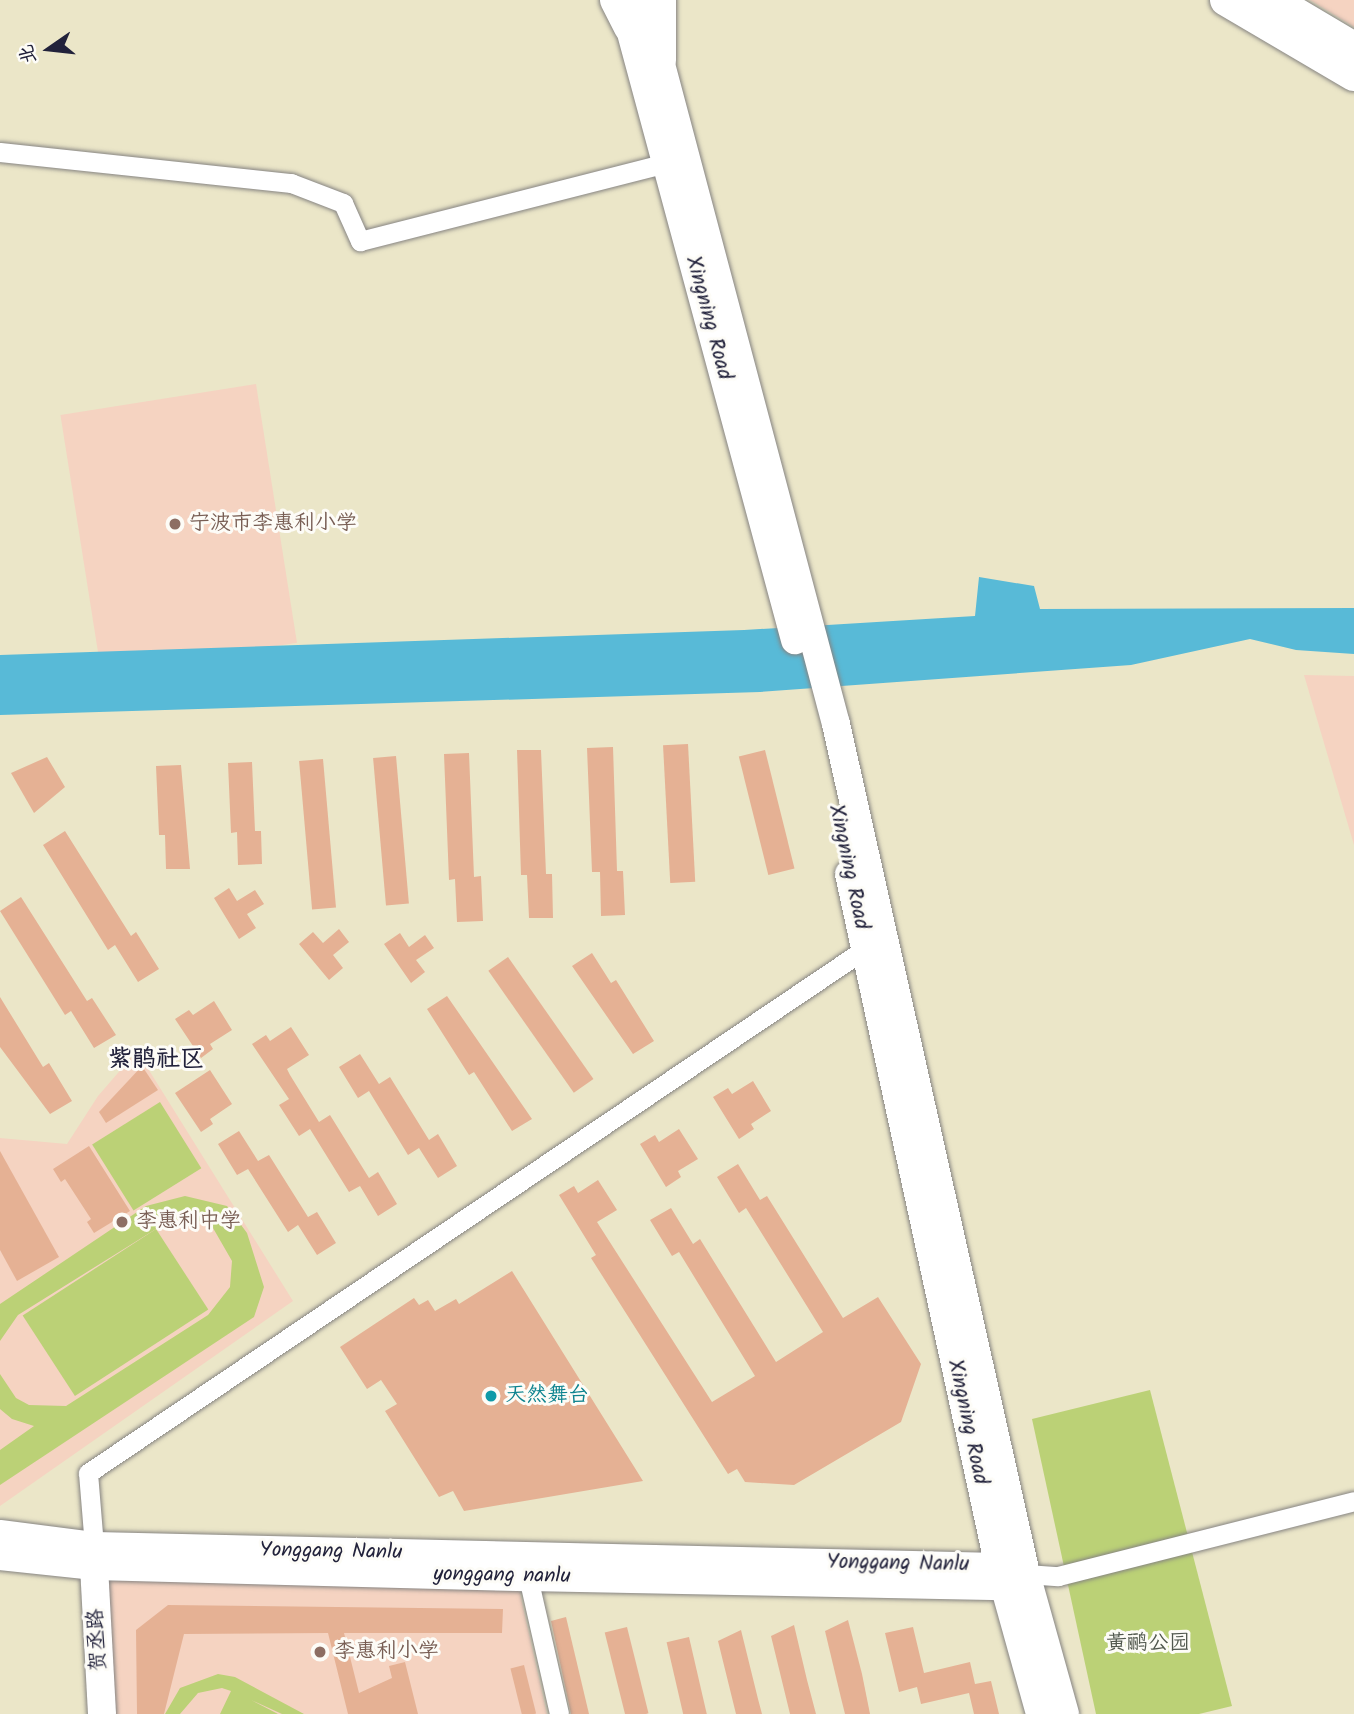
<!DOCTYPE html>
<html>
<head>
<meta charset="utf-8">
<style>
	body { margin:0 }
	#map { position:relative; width:1354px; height:1714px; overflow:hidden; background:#ebe6c8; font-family:Kalam,"LXGW WenKai TC",sans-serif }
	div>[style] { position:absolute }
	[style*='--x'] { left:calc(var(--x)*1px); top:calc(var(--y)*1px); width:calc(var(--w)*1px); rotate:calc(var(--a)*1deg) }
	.built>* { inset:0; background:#f5d3c1; transform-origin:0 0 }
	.green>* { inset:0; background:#bbd176; transform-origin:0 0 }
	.water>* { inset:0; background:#58bad7 }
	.building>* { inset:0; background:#e5b194; transform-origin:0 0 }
	.roads { filter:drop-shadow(0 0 2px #868482) drop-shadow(0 0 2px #868482) }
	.street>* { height:19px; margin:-9.5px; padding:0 9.5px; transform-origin:9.5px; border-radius:9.5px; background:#fff }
	.secondary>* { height:28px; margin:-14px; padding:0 14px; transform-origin:14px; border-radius:14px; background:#fff }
	.primary>* { height:32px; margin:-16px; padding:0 16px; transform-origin:16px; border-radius:16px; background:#fff }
	.dots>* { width:19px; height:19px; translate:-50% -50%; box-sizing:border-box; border:4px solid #fdfcf7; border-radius:50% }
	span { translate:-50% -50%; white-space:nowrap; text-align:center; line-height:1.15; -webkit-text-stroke:6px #fdfcf7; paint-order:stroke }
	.street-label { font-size:21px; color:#22223b }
	.education-label { font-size:21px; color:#785e54 }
	.left { translate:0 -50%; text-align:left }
	.culture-label { font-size:21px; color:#0d838f }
	.park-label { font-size:21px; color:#50574d }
	.quarter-label { font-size:24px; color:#22223b; font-weight:700 }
	.north { position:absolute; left:14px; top:14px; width:70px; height:70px; -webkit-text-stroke:5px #fdfcf7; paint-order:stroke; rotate:256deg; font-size:19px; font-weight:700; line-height:28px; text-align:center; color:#22223b }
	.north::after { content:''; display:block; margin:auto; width:24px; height:32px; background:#22223b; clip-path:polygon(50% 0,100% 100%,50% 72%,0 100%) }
</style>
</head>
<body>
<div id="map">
	<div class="built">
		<div style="clip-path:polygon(1310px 0,1354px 0,1354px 27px)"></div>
		<div style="left:256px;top:384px;width:262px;height:198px;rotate:81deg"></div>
		<div style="clip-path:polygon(1304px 675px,1354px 676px,1354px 845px)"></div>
		<div style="clip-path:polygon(137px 1051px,293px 1301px,0 1506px,0 1138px,67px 1144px,98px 1096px)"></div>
		<div style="clip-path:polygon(102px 1577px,519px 1589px,547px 1714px,112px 1714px)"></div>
	</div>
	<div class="green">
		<div style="left:160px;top:1102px;width:78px;height:80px;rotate:58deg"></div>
		<div style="clip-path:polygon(185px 1196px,227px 1206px,247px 1233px,264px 1287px,254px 1317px,0 1485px,0 1450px,34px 1426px,12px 1419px,0 1409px,0 1374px,16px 1398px,29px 1405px,66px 1406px,208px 1315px,230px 1287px,232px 1261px,213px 1228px,199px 1221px,172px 1219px,18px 1315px,0 1341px,0 1304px,146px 1206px)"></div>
		<div style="left:156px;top:1229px;width:96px;height:159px;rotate:57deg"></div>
		<div style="clip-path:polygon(1150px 1390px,1232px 1706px,1199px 1714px,1096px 1714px,1032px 1419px)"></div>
		<div style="clip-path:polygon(218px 1674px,235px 1677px,304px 1714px,282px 1714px,251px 1700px,278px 1714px,220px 1714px,231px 1691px,222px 1688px,198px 1693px,180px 1714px,165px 1714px,180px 1688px)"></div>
	</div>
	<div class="water">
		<div style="clip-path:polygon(979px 577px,1034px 586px,1040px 609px,1354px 608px,1354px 654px,1296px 650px,1250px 639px,1131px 665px,760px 692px,0 715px,0 655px,744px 630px,975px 616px)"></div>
	</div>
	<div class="building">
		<div style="left:688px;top:744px;width:138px;height:25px;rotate:87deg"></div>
		<div style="clip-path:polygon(613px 747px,617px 871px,623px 871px,625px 915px,601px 916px,600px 872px,592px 872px,587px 748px)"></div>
		<div style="clip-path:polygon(517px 750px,541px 750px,546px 874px,552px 874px,553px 918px,529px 918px,527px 875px,521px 875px)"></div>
		<div style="left:765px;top:750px;width:122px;height:27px;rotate:76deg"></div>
		<div style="clip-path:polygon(469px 753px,474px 877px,481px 876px,483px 921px,457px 922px,455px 879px,449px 880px,444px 754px)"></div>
		<div style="left:396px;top:756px;width:148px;height:23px;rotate:85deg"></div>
		<div style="clip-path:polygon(47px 757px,65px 787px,34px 813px,11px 773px)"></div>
		<div style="left:323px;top:759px;width:149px;height:24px;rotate:85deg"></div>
		<div style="clip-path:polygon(252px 762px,255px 831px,261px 831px,262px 864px,238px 865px,237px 832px,231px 833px,228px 763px)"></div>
		<div style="clip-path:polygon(181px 765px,190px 869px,166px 869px,165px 835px,159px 835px,156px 766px)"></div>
		<div style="clip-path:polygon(65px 831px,131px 936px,136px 932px,159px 969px,138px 982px,115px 945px,108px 950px,43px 845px)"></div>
		<div style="clip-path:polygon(229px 888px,237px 901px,255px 890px,264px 904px,247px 914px,256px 928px,239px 939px,214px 898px)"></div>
		<div style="clip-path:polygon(21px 897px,87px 1001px,92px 998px,116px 1035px,94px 1048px,71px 1011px,65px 1015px,0 911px)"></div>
		<div style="clip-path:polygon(339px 929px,349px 942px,333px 955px,343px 968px,329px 980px,299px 944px,313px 932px,323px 943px)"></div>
		<div style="clip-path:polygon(400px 933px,409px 947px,425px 935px,434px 948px,416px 960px,425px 972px,411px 983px,384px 944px)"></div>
		<div style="clip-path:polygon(592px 953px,611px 983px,616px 980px,654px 1041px,633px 1054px,572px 966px)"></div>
		<div style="left:508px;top:957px;width:149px;height:24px;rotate:55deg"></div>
		<div style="clip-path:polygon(447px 996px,532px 1119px,512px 1131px,474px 1072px,469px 1075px,427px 1009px)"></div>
		<div style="clip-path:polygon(0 997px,43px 1067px,49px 1063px,72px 1101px,50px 1114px,0 1047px)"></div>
		<div style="clip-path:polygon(214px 1001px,232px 1030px,210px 1044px,213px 1049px,201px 1058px,175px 1019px,189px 1010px,193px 1015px)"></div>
		<div style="clip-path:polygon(291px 1027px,309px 1055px,287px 1069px,290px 1075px,319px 1122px,330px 1115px,369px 1178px,378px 1172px,397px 1204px,378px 1216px,360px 1186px,349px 1192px,310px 1129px,299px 1136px,279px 1105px,289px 1099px,252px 1044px,266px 1035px,270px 1041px)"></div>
		<div style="clip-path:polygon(360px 1054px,379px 1084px,390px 1077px,429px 1140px,438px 1134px,457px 1166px,438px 1178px,419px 1148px,408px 1155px,369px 1091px,358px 1098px,339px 1067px)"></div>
		<div style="clip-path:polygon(142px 1066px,158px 1090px,106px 1123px,99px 1112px)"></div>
		<div style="clip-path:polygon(210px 1070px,232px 1104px,210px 1119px,213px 1124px,201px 1132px,175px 1093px)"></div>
		<div style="clip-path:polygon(753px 1081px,771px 1111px,751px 1124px,754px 1129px,739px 1139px,713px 1097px,728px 1088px,732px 1094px)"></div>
		<div style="clip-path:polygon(679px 1129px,698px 1159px,678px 1171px,681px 1177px,666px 1187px,640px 1144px,655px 1135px,659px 1142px)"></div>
		<div style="clip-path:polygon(239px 1131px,258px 1161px,269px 1155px,308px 1217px,317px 1212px,336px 1243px,317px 1255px,298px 1225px,288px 1232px,248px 1169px,237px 1175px,218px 1144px)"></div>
		<div style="clip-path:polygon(89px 1146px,130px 1211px,94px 1233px,87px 1222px,91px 1219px,65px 1179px,61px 1182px,53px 1169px)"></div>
		<div style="clip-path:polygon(0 1151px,59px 1257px,17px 1281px,0 1250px)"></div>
		<div style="clip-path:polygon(738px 1164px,760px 1200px,767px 1196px,843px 1318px,878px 1297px,921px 1364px,901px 1422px,794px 1485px,745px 1482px,737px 1469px,728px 1474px,591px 1258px,596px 1255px,559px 1195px,574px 1186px,578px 1193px,598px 1180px,617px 1210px,597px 1222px,712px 1402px,755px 1376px,679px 1252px,672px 1256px,650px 1220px,671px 1208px,693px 1244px,700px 1239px,776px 1362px,823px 1332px,746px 1208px,739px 1213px,717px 1177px)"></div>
		<div style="clip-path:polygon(512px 1271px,643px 1481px,464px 1511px,453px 1491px,439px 1497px,385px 1411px,397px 1404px,381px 1380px,367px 1389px,340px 1347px,414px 1298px,419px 1305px,428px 1300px,435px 1311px,456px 1299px,459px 1304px)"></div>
		<div style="clip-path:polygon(168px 1605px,503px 1609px,502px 1633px,344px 1633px,359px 1693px,392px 1678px,389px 1666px,405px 1662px,418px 1714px,348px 1714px,328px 1633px,184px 1634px,164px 1714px,137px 1714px,136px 1630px)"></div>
		<div style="clip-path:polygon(566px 1617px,589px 1714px,571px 1714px,551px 1621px)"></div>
		<div style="clip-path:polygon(848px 1620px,862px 1674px,870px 1714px,845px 1714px,841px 1698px,825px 1631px)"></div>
		<div style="clip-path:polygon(794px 1625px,807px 1680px,816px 1714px,790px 1714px,771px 1636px)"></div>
		<div style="left:627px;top:1627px;width:89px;height:23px;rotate:76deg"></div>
		<div style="clip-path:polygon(913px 1627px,924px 1673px,970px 1662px,975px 1684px,991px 1681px,999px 1714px,974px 1714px,969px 1693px,921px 1704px,917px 1687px,899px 1692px,885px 1633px)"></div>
		<div style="clip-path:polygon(741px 1630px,758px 1699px,762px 1714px,736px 1714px,718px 1641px)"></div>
		<div style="left:689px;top:1637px;width:79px;height:23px;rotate:77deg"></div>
		<div style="left:524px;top:1665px;width:50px;height:14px;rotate:76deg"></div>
	</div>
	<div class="roads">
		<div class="street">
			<div style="--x:0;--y:152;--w:293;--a:6.1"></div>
			<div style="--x:291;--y:183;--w:56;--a:21"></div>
			<div style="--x:343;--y:203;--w:42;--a:65.9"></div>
			<div style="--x:360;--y:241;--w:317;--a:-14.3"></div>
			<div style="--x:95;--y:1558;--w:85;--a:-94.7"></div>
			<div style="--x:88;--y:1473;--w:937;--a:-34"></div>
			<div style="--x:1026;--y:1574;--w:32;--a:4"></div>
			<div style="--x:1058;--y:1576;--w:305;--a:-14.2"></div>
			<div style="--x:528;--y:1577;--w:140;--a:77.2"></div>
		</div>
		<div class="secondary">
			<div style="--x:644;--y:0;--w:749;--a:75.15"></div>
			<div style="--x:836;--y:724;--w:871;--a:77.4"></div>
			<div style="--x:1026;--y:1574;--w:145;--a:74.4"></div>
			<div style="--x:624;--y:7;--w:656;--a:74.88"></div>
			<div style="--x:849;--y:874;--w:709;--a:77.79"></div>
			<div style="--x:999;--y:1567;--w:153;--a:74.4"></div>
			<div style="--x:0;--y:1534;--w:96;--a:7.2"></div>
			<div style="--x:95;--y:1546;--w:904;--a:1.33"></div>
			<div style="--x:999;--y:1567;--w:16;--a:15"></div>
			<div style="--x:0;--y:1556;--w:95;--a:6.1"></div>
			<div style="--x:94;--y:1566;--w:434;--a:1.5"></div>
			<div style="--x:528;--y:1577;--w:476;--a:1.1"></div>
			<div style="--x:1004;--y:1586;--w:18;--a:-27"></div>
			<div style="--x:94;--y:1566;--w:148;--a:86.9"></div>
		</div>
		<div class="primary">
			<div style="--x:616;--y:0;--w:30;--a:63"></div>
			<div style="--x:660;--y:0;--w:60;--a:90"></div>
			<div style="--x:1226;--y:0;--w:148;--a:30.4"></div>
			<div style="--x:1273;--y:0;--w:94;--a:30.7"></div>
		</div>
	</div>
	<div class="dots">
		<div style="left:175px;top:524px;background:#8d6e63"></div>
		<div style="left:122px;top:1222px;background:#8d6e63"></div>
		<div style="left:491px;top:1396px;background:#0f9aa8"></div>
		<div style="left:320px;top:1652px;background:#8d6e63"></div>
	</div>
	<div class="street-label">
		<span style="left:708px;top:318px;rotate:75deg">Xingning Road</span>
		<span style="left:848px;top:867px;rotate:78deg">Xingning Road</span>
		<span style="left:967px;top:1422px;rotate:78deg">Xingning Road</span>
		<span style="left:331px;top:1552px;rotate:1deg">Yonggang Nanlu</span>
		<span style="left:898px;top:1564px;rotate:1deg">Yonggang Nanlu</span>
		<span style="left:502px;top:1576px;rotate:1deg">yonggang nanlu</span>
		<span style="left:98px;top:1640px;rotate:-93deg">贺丞路</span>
	</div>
	<div class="education-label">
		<span class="left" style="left:189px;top:524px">宁波市李惠利小学</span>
		<span class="left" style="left:136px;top:1222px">李惠利中学</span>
		<span class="left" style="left:334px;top:1652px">李惠利小学</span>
	</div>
	<div class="culture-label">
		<span class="left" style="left:505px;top:1396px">天然舞台</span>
	</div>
	<div class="park-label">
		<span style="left:1148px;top:1644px">黄鹂公园</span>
	</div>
	<div class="quarter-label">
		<span style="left:156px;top:1060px">紫鹃社区</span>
	</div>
	<div class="north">北</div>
</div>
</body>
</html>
